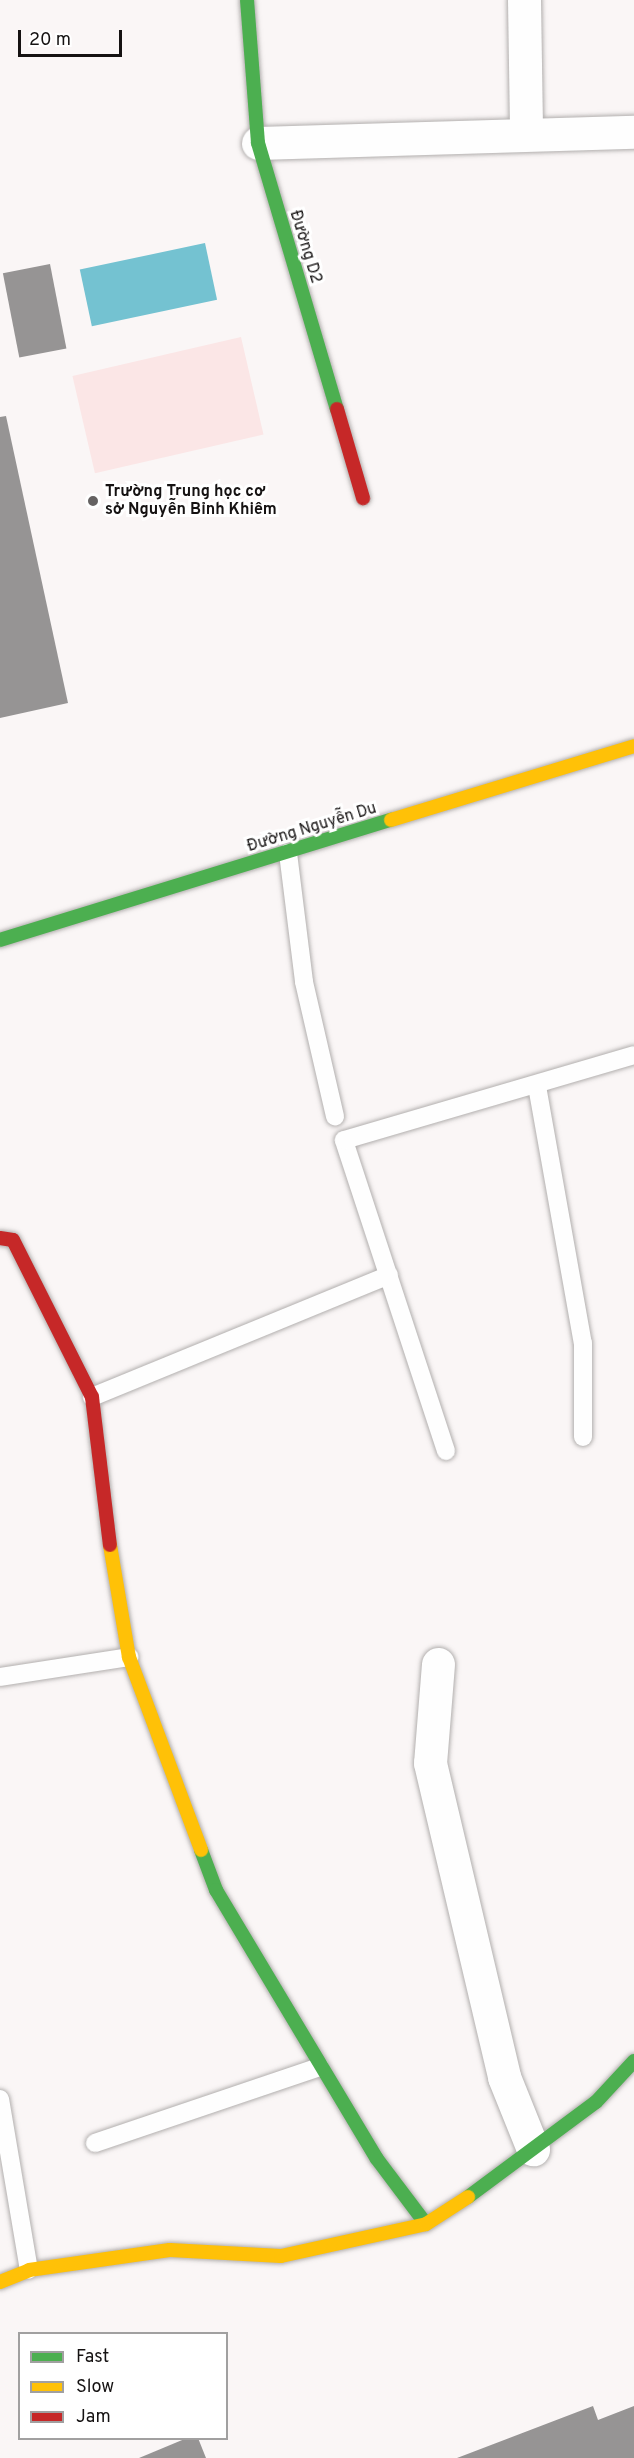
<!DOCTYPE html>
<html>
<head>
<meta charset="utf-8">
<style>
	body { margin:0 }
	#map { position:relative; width:634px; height:2458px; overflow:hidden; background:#faf6f6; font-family:Overpass,sans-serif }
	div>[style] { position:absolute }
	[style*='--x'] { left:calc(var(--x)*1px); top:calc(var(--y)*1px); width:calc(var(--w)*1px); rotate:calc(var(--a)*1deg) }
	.green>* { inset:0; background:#fbe6e6; transform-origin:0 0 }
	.water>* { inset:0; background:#74c2d1; transform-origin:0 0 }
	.building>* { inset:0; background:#969494; transform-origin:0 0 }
	.roads { filter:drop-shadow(0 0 2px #b2afae) drop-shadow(0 0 2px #b2afae) }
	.lane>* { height:18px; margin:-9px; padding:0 9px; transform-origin:9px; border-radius:9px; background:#fefefe }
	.street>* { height:33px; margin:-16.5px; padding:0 16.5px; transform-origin:16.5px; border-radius:16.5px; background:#fefefe }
	.fast>* { height:14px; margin:-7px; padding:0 7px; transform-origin:7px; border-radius:7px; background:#4caf50 }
	.slow>* { height:14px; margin:-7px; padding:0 7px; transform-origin:7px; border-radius:7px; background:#ffc107 }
	.jam>* { height:14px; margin:-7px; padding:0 7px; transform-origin:7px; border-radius:7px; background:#c62828 }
	.dots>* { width:16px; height:16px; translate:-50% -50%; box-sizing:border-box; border:3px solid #fff; border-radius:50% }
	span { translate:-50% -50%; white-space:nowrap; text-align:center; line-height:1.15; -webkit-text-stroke:6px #fff; paint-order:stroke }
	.street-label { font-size:16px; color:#151212 }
	.poi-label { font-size:16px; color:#151212; font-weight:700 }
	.left { translate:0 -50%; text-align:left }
	.legend { position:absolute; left:18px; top:2332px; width:210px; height:108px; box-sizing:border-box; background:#fff; border:2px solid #a1a0a0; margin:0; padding:8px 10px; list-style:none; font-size:18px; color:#151212 }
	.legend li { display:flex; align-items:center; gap:12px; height:30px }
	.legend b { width:30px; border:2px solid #a1a0a0 }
	.scale { position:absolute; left:18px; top:30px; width:104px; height:27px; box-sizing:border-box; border:3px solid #151212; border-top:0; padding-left:8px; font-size:18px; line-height:21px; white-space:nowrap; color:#151212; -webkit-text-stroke:4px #fff; paint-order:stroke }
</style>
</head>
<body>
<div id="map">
	<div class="green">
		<div style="left:241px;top:337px;width:100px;height:173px;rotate:77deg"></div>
	</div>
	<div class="water">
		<div style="left:205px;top:243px;width:58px;height:128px;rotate:78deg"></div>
	</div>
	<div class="building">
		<div style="left:50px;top:264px;width:86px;height:48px;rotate:79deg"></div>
		<div style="clip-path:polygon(6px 416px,68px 703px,0 718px,0 417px)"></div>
		<div style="clip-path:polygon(593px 2406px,598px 2420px,634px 2406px,634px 2458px,457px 2458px)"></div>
		<div style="clip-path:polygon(187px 2438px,198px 2438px,206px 2458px,139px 2458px)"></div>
	</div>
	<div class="roads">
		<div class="lane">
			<div style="--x:288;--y:853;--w:130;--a:82.9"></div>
			<div style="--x:304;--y:982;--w:138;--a:77"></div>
			<div style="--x:537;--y:1086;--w:261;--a:79.9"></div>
			<div style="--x:583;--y:1343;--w:94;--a:90"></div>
			<div style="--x:92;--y:1397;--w:321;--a:-22.3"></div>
			<div style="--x:446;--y:1451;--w:327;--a:-108.2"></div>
			<div style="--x:344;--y:1140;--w:302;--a:-16.3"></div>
			<div style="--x:0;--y:1677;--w:131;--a:-8.8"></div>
			<div style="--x:0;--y:2099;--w:173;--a:80.4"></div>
			<div style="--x:95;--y:2143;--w:237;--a:-18.7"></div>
		</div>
		<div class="street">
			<div style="--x:524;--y:0;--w:134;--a:89.1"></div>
			<div style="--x:258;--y:143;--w:376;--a:-1.7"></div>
			<div style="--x:438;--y:1664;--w:99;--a:94.6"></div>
			<div style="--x:430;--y:1763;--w:323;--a:76.7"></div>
			<div style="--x:504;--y:2077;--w:78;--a:68.1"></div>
		</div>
		<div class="fast">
			<div style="--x:247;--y:0;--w:143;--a:85.6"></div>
			<div style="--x:258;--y:143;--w:277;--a:73.5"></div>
			<div style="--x:0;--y:940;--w:409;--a:-17.1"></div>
			<div style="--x:201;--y:1850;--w:43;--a:69.4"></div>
			<div style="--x:216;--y:1890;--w:313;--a:59.1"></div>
			<div style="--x:377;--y:2159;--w:81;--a:53"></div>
			<div style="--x:468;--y:2197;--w:159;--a:-36.6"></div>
			<div style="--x:596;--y:2102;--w:56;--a:-47.2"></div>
		</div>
		<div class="slow">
			<div style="--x:391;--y:820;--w:254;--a:-16.9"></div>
			<div style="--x:110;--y:1545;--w:114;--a:80.4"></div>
			<div style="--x:129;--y:1657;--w:206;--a:69.5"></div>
			<div style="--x:0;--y:2282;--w:31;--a:-22"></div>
			<div style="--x:29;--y:2270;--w:142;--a:-8.1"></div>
			<div style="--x:170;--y:2250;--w:111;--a:3.1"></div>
			<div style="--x:281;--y:2256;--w:148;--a:-12.4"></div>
			<div style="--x:426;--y:2224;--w:50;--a:-32.7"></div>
		</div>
		<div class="jam">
			<div style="--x:337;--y:409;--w:93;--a:73.7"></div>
			<div style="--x:0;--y:1238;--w:13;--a:9"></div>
			<div style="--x:13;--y:1240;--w:176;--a:63.3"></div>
			<div style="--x:92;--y:1397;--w:149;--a:83.1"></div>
		</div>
	</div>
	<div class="dots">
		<div style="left:93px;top:501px;background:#656262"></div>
	</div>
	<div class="street-label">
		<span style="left:305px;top:247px;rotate:73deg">Đường D2</span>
		<span style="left:312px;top:828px;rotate:-17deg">Đường Nguyễn Du</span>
	</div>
	<div class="poi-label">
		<span class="left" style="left:105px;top:501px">Trường Trung học cơ<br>sở Nguyễn Bỉnh Khiêm</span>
	</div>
	<ul class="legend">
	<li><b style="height:8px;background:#4caf50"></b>Fast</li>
	<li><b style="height:8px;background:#ffc107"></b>Slow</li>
	<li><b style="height:8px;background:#c62828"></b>Jam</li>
	</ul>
	<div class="scale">20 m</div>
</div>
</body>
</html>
